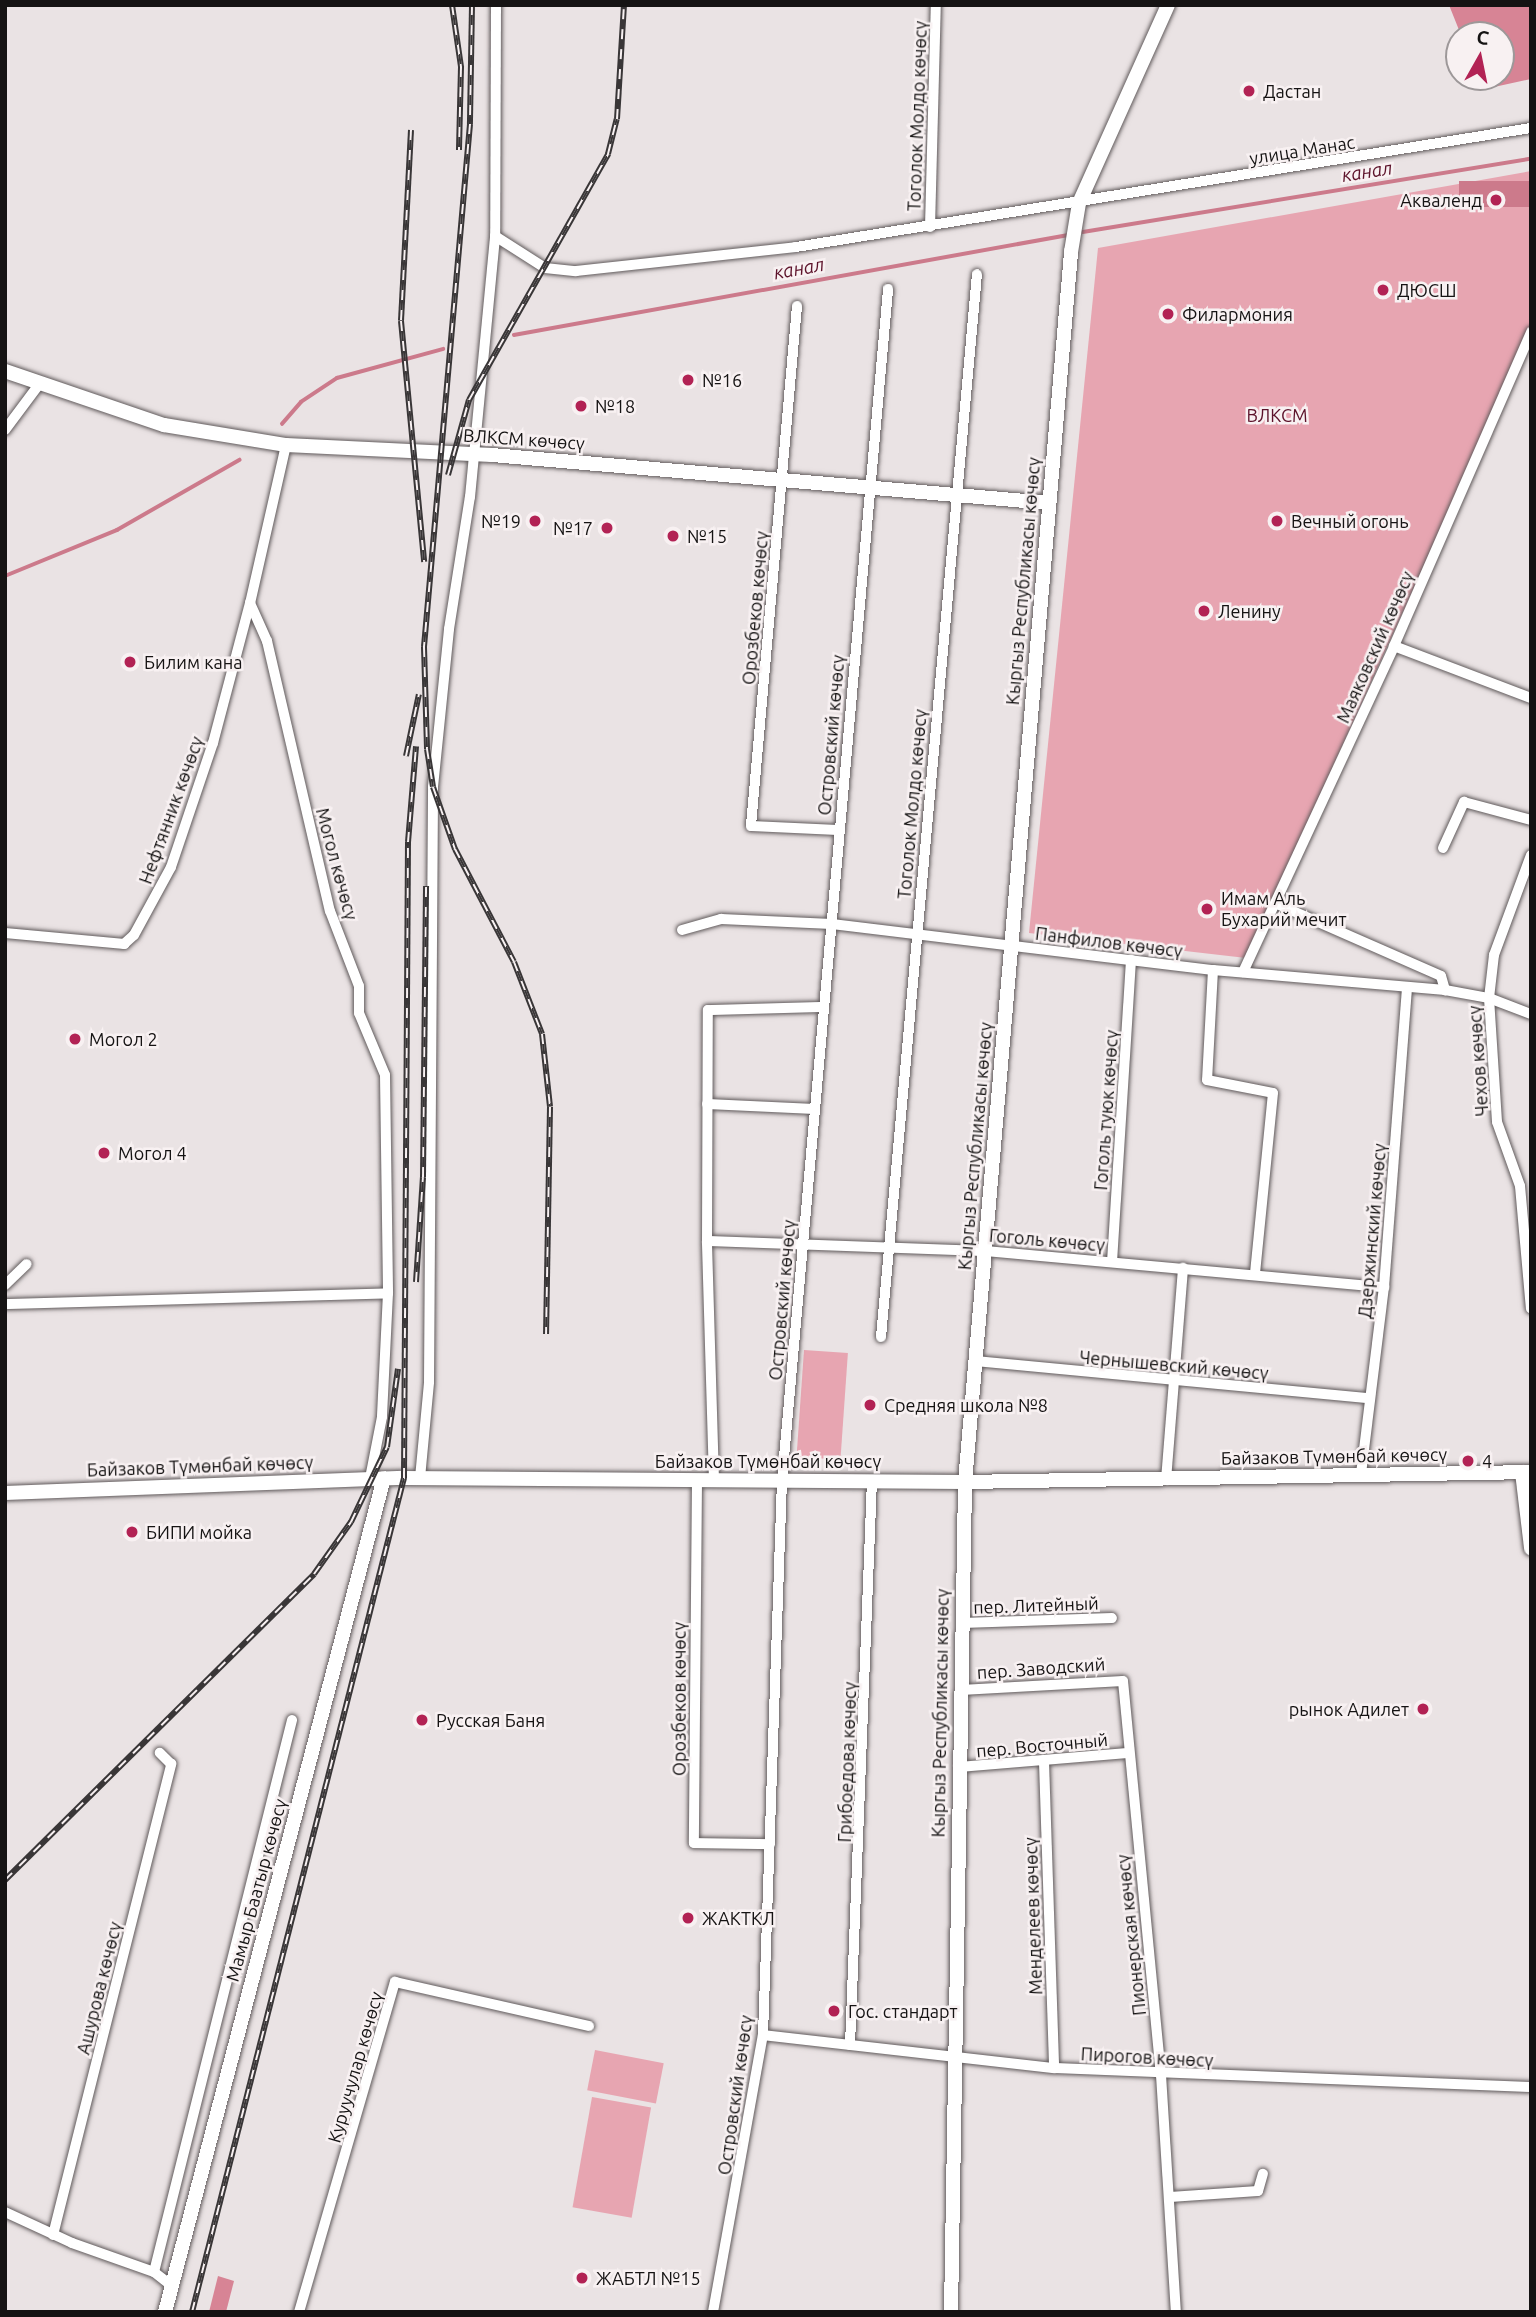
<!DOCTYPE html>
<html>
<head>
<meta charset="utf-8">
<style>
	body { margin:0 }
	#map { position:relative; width:1536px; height:2317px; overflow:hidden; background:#eae3e4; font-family:Ubuntu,sans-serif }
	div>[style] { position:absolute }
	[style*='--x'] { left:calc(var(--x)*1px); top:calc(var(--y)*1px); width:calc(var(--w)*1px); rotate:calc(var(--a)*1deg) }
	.green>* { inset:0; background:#e7a5b1; transform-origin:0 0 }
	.forest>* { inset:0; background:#d78495 }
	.water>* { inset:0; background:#cc7a8b; transform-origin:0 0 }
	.stream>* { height:3.5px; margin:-1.75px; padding:0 1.75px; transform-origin:1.75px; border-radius:1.75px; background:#cc7a8b }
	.roads { filter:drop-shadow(0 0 2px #605a5b) drop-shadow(0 0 2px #605a5b) }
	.street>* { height:10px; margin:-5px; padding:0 5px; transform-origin:5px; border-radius:5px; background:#fff }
	.secondary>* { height:14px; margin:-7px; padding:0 7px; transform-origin:7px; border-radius:7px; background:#fff }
	.rail>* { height:6px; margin-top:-3px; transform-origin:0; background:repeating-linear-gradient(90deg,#f8f1f2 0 10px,#393637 0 20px); box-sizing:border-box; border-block:2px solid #393637 }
	.dots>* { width:19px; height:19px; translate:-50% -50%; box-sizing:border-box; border:4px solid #f8f1f2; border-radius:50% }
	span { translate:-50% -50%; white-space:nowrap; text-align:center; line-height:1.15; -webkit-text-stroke:5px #f8f1f2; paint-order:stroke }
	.poi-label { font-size:18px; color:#151313 }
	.left { translate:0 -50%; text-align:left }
	.right { translate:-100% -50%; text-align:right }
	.street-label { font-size:18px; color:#151313 }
	.park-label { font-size:18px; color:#5c122a }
	.water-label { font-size:19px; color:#5c122a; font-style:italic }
	.frame { position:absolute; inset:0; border:7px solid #151313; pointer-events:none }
	.north { position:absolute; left:1445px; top:21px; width:70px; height:70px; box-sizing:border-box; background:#f8f1f2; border:2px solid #9d9899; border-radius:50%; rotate:9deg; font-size:19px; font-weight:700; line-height:28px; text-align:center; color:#151313 }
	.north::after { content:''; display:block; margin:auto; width:24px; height:32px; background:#b22254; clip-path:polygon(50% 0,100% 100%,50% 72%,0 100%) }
</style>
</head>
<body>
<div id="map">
	<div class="green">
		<div style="clip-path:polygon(1531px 171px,1531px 329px,1246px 958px,1029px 933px,1098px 248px)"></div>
		<div style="left:804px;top:1350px;width:44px;height:107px;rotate:4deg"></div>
		<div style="left:595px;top:2050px;width:70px;height:41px;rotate:11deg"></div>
		<div style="left:592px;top:2097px;width:60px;height:112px;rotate:10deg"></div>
	</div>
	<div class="forest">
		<div style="clip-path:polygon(1449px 5px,1531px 5px,1531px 79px,1485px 89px,1479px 77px,1501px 77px,1501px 35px,1461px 35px)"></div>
		<div style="clip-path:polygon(218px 2276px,234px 2281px,226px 2312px,209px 2312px)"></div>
	</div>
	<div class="water">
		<div style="left:1531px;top:181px;width:26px;height:72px;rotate:90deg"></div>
	</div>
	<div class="stream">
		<div style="--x:1083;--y:232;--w:454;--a:-9.3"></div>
		<div style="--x:514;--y:335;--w:563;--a:-10.23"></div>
		<div style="--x:282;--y:424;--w:29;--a:-49"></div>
		<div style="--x:301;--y:402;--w:43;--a:-33.7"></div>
		<div style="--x:337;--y:378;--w:110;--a:-15.3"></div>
		<div style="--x:5;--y:576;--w:121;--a:-22.3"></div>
		<div style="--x:117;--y:530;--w:141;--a:-29.8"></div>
	</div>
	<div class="roads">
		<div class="street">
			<div style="--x:496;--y:5;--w:231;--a:90.2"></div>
			<div style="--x:495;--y:236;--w:59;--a:32.6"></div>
			<div style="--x:545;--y:268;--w:31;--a:6"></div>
			<div style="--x:576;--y:271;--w:221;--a:-6.2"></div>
			<div style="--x:796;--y:247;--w:745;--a:-9.2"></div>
			<div style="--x:930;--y:227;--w:222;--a:-88.5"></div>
			<div style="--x:797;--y:306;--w:522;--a:95.06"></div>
			<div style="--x:751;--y:826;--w:87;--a:2.6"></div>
			<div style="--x:5;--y:430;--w:59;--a:-53.3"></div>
			<div style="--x:286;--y:445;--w:162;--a:102.8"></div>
			<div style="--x:250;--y:603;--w:42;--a:65.9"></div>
			<div style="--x:267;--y:641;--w:277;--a:76.9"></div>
			<div style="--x:330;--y:911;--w:80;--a:68.9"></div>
			<div style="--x:359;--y:986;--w:27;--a:90"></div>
			<div style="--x:359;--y:1013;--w:67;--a:67.2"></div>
			<div style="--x:385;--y:1075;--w:218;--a:89.2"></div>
			<div style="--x:388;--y:1293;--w:124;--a:92.8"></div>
			<div style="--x:382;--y:1417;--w:62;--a:101.1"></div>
			<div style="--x:1394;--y:646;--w:147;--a:20.8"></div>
			<div style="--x:1443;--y:848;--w:51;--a:-65.5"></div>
			<div style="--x:1464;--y:802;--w:69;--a:15"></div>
			<div style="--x:1531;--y:855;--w:107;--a:110.3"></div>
			<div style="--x:1494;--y:955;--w:43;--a:96.6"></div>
			<div style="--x:1489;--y:998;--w:124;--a:86.3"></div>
			<div style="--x:1497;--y:1122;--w:68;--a:70.2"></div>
			<div style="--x:1520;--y:1186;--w:123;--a:84.9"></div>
			<div style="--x:1277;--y:904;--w:179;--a:23.7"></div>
			<div style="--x:1441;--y:976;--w:15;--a:74"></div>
			<div style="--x:682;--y:930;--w:41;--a:-15.8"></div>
			<div style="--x:721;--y:919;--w:111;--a:2.6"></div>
			<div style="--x:832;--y:924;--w:384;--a:6.9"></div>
			<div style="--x:1213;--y:970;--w:233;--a:4.9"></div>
			<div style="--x:1445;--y:990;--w:45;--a:10.3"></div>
			<div style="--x:1489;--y:998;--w:45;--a:20.9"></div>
			<div style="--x:5;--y:933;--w:120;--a:5.3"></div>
			<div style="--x:124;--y:944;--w:13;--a:-42"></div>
			<div style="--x:134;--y:935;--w:77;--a:-61.4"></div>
			<div style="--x:171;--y:867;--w:131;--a:-71.3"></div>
			<div style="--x:213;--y:743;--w:145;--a:-75.2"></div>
			<div style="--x:1213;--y:970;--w:110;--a:93.1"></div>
			<div style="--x:1207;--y:1080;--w:67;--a:11.1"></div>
			<div style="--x:1273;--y:1093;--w:181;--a:95.7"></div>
			<div style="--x:1243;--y:972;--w:359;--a:-65.1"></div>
			<div style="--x:1394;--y:646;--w:343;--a:-66.4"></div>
			<div style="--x:707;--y:1104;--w:108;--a:2.7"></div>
			<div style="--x:707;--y:1241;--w:278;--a:2.1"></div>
			<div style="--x:985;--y:1251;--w:401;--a:5.2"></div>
			<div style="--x:1112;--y:1262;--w:303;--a:-86.4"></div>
			<div style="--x:5;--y:1285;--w:30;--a:-44"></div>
			<div style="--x:5;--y:1304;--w:383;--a:-1.6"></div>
			<div style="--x:881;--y:1337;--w:1067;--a:-84.84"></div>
			<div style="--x:975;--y:1361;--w:396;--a:5.4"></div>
			<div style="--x:1361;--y:1474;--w:188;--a:-83"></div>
			<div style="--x:1384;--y:1287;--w:299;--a:-85.6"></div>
			<div style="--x:420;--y:1478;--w:96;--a:-84.6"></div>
			<div style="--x:429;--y:1382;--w:595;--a:-89.61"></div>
			<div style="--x:433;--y:787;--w:159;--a:-84.2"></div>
			<div style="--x:449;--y:629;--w:134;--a:-81"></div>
			<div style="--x:470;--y:497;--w:262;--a:-84.5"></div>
			<div style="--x:697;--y:1480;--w:363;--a:90.5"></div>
			<div style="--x:694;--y:1843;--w:76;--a:0.8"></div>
			<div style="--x:714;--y:1480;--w:239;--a:-91.7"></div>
			<div style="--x:707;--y:1241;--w:231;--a:-89.8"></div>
			<div style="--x:708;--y:1010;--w:116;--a:-1.5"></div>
			<div style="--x:1166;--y:1480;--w:213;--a:-85.4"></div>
			<div style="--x:962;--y:1623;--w:150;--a:-1.9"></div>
			<div style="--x:961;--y:1690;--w:162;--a:-3.2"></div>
			<div style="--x:1123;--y:1681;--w:396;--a:84.5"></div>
			<div style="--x:1161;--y:2075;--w:237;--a:86.4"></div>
			<div style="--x:1044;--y:1762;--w:306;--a:88.1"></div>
			<div style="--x:958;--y:1767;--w:171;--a:-4.7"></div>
			<div style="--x:763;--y:2035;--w:293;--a:6.5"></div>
			<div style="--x:1054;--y:2068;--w:477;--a:2.3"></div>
			<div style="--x:850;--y:2045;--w:565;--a:-87.77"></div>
			<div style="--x:1170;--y:2197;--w:88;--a:-3.9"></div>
			<div style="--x:1258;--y:2191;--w:18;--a:-74"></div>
			<div style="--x:5;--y:2212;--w:74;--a:24.8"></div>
			<div style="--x:72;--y:2243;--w:87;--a:19.5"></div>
			<div style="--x:53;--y:2235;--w:486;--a:-75.9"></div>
			<div style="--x:171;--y:1764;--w:16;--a:-135"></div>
			<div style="--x:172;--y:2286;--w:23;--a:-142"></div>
			<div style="--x:154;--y:2272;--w:569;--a:-75.96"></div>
			<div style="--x:299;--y:2312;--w:344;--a:-73.8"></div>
			<div style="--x:395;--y:1982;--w:199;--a:12.8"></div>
			<div style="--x:713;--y:2312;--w:281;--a:-79.8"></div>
			<div style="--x:763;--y:2035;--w:555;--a:-88.04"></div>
			<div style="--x:782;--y:1480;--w:1196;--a:-84.91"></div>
		</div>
		<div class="secondary">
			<div style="--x:5;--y:371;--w:168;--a:18.8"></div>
			<div style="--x:164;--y:425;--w:124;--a:9.3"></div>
			<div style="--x:286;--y:445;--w:206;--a:2.8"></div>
			<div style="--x:492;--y:455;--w:558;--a:4.93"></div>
			<div style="--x:1522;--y:1472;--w:77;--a:83.2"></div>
			<div style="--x:5;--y:1493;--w:399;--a:-2.2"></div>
			<div style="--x:404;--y:1478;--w:561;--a:0.41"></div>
			<div style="--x:965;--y:1482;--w:566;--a:-1.01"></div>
			<div style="--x:165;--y:2312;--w:862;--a:-75.29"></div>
			<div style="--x:951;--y:2312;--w:830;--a:-89.03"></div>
			<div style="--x:965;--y:1482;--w:1235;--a:-85.07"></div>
			<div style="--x:1071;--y:252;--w:50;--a:-80.7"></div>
			<div style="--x:1079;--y:203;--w:217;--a:-65.8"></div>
		</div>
	</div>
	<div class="rail">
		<div style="--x:452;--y:5;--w:63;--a:81.7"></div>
		<div style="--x:461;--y:67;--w:83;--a:91.4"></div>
		<div style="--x:472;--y:5;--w:119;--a:91"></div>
		<div style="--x:470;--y:124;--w:525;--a:95.03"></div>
		<div style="--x:424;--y:647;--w:102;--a:88.3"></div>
		<div style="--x:427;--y:749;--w:38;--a:81"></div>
		<div style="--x:433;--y:787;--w:66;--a:70.5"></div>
		<div style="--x:455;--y:849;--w:127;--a:62.4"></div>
		<div style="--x:514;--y:962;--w:77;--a:68.7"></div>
		<div style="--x:542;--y:1034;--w:73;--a:83.7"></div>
		<div style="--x:550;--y:1107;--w:227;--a:91"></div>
		<div style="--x:411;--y:130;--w:191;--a:93"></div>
		<div style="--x:401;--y:321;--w:242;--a:84.5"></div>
		<div style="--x:448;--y:475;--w:78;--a:-74.4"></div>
		<div style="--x:469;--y:400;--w:283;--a:-60.5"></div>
		<div style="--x:608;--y:154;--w:36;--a:-76"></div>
		<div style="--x:617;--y:119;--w:114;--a:-86.5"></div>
		<div style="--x:406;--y:756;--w:63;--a:-78.2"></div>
		<div style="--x:416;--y:1282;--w:105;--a:-86.2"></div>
		<div style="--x:423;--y:1177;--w:291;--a:-89.4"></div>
		<div style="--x:5;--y:1880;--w:435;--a:-44.7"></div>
		<div style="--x:314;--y:1574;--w:64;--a:-54.6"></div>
		<div style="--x:351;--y:1522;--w:83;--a:-64.4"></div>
		<div style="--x:387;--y:1447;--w:79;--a:-82"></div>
		<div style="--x:192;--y:2312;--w:861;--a:-75.74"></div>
		<div style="--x:404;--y:1478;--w:636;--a:-89.64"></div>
		<div style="--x:408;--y:842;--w:96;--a:-85.2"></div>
	</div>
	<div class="dots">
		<div style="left:1249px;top:91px;background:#b22254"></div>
		<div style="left:1496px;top:200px;background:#b22254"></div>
		<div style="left:1383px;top:290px;background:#b22254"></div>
		<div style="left:1168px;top:314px;background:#b22254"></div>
		<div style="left:688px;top:380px;background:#b22254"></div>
		<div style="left:581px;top:406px;background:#b22254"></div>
		<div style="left:535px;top:521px;background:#b22254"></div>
		<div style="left:1277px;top:521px;background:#b22254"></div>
		<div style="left:607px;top:528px;background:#b22254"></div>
		<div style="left:673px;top:536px;background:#b22254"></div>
		<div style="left:1204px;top:611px;background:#b22254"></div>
		<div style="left:130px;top:662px;background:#b22254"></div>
		<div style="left:1207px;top:909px;background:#b22254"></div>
		<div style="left:75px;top:1039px;background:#b22254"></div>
		<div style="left:104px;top:1153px;background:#b22254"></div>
		<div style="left:870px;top:1405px;background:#b22254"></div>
		<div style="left:1468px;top:1461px;background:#b22254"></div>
		<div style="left:132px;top:1532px;background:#b22254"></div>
		<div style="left:1423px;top:1709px;background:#b22254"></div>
		<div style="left:422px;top:1720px;background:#b22254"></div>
		<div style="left:688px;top:1918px;background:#b22254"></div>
		<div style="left:834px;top:2011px;background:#b22254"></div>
		<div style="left:582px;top:2278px;background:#b22254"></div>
	</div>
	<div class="poi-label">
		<span class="left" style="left:1263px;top:91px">Дастан</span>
		<span class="right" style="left:1482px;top:200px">Акваленд</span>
		<span class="left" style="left:1397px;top:290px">ДЮСШ</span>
		<span class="left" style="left:1182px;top:314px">Филармония</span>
		<span class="left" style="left:702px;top:380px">№16</span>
		<span class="left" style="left:595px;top:406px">№18</span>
		<span class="right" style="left:521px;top:521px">№19</span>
		<span class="left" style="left:1291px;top:521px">Вечный огонь</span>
		<span class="right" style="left:593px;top:528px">№17</span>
		<span class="left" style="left:687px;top:536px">№15</span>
		<span class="left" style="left:1218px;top:611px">Ленину</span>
		<span class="left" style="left:144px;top:662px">Билим кана</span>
		<span class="left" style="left:1221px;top:909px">Имам Аль<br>Бухарий мечит</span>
		<span class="left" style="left:89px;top:1039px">Могол 2</span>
		<span class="left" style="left:118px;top:1153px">Могол 4</span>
		<span class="left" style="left:884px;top:1405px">Средняя школа №8</span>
		<span class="left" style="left:1482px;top:1461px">4</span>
		<span class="left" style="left:146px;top:1532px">БИПИ мойка</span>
		<span class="right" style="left:1409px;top:1709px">рынок Адилет</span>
		<span class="left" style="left:436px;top:1720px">Русская Баня</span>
		<span class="left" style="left:702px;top:1918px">ЖАКТКЛ</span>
		<span class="left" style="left:848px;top:2011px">Гос. стандарт</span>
		<span class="left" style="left:596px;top:2278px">ЖАБТЛ №15</span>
	</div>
	<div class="street-label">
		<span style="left:917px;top:116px;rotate:-88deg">Тоголок Молдо көчөсү</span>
		<span style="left:1302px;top:150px;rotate:-9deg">улица Манас</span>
		<span style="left:524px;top:439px;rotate:4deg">ВЛКСМ көчөсү</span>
		<span style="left:1023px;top:581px;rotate:-85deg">Кыргыз Республикасы көчөсү</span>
		<span style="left:755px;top:608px;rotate:-85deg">Орозбеков көчөсү</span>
		<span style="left:1375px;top:647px;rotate:-66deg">Маяковский көчөсү</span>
		<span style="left:831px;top:735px;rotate:-85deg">Островский көчөсү</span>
		<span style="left:912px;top:804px;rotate:-85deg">Тоголок Молдо көчөсү</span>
		<span style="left:171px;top:810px;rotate:-70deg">Нефтянник көчөсү</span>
		<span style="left:337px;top:864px;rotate:75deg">Могол көчөсү</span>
		<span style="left:1109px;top:942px;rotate:7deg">Панфилов көчөсү</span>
		<span style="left:1478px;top:1061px;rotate:-94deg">Чехов көчөсү</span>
		<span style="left:1106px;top:1110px;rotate:-86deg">Гоголь туюк көчөсү</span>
		<span style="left:975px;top:1146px;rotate:-85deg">Кыргыз Республикасы көчөсү</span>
		<span style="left:1372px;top:1231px;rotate:-85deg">Дзержинский көчөсү</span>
		<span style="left:1047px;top:1240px;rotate:5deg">Гоголь көчөсү</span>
		<span style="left:782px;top:1300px;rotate:-85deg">Островский көчөсү</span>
		<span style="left:1174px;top:1365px;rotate:5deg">Чернышевский көчөсү</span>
		<span style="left:1334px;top:1456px;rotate:-1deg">Байзаков Түмөнбай көчөсү</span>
		<span style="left:768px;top:1461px">Байзаков Түмөнбай көчөсү</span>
		<span style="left:200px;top:1466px;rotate:-2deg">Байзаков Түмөнбай көчөсү</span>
		<span style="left:1036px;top:1605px;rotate:-2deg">пер. Литейный</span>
		<span style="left:1041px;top:1668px;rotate:-4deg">пер. Заводский</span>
		<span style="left:679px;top:1699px;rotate:-90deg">Орозбеков көчөсү</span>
		<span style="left:940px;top:1713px;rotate:-89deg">Кыргыз Республикасы көчөсү</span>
		<span style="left:1042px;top:1745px;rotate:-5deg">пер. Восточный</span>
		<span style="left:847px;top:1762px;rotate:-88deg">Грибоедова көчөсү</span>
		<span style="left:256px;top:1890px;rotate:-75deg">Мамыр Баатыр көчөсү</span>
		<span style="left:1033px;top:1916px;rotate:-92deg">Менделеев көчөсү</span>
		<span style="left:1131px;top:1935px;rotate:-96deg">Пионерская көчөсү</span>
		<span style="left:99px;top:1988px;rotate:-76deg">Ашурова көчөсү</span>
		<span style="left:1147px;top:2057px;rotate:3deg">Пирогов көчөсү</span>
		<span style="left:355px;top:2067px;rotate:-74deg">Куруучулар көчөсү</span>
		<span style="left:735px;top:2095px;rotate:-82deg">Островский көчөсү</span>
	</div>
	<div class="park-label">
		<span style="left:1277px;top:415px">ВЛКСМ</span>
	</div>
	<div class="water-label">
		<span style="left:1367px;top:172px;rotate:-9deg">канал</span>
		<span style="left:799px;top:269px;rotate:-10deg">канал</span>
	</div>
	<div class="frame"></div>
	<div class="north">С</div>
</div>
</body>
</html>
